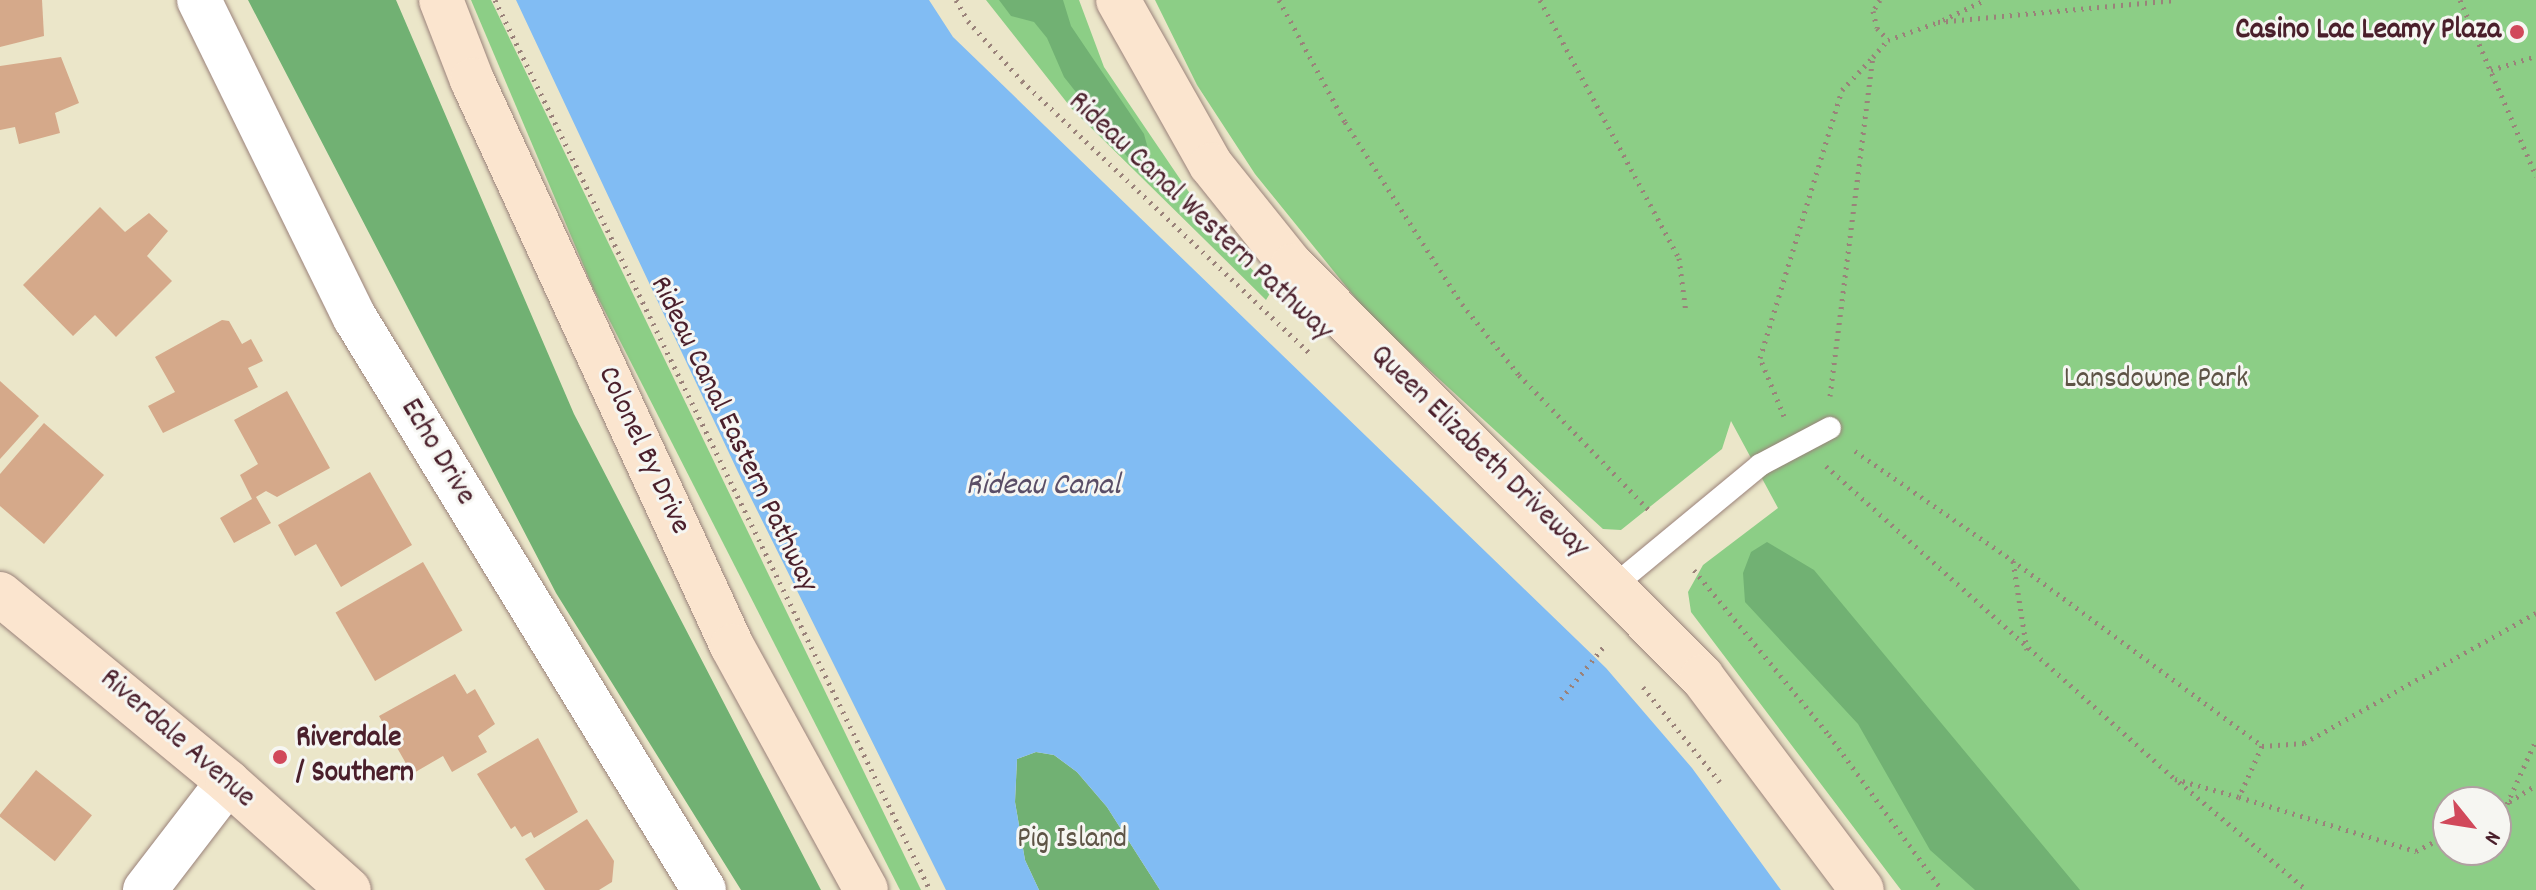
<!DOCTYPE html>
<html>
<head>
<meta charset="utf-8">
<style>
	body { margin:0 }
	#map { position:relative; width:2536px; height:890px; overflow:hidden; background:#ebe6c9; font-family:Dekko,sans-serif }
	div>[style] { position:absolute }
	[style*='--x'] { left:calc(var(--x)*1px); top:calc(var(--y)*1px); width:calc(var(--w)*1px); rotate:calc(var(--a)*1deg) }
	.green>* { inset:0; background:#8cce86 }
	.forest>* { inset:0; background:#71b173 }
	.water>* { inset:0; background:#81bcf3 }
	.building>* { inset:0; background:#d5a98a; transform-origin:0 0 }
	.path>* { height:5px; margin-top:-2.5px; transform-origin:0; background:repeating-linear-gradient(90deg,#9a827a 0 2px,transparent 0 8px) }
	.roads { filter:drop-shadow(0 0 2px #9a827a) drop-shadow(0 0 2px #9a827a) }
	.lane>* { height:22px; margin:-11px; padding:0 11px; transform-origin:11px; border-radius:11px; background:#fff }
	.street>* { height:44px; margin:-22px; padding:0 22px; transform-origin:22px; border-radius:22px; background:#fff }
	.secondary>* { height:44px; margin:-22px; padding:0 22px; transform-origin:22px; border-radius:22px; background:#fbe5cf }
	.dots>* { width:22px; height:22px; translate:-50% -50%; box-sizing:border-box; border:4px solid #f6f6f2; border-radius:50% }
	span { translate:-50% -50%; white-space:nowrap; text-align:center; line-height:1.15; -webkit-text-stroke:6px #f6f6f2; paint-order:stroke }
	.poi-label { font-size:30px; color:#4a1f2b; font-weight:700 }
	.right { translate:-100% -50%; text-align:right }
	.left { translate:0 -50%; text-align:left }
	.street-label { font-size:30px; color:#4a1f2b }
	.park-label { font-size:30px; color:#5e5446 }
	.water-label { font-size:32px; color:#5a4e67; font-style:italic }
	.north { position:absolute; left:2432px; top:786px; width:80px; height:80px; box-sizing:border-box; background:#f6f6f2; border:2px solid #b1a0a2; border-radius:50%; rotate:120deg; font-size:22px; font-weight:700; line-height:32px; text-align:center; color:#4a1f2b }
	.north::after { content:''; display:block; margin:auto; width:28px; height:36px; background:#d1495b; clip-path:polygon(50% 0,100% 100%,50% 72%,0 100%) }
</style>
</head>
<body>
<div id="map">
	<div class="green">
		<div style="clip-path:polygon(471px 0,491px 0,921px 890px,900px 890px,593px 288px)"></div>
		<div style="clip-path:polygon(986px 0,1079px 0,1104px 67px,1216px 232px,1272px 290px,1266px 300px,1072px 109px)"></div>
		<div style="clip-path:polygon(evenodd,1155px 0,2536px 0,2536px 890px,1901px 890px,1691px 612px,1688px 592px,1703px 565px,1778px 508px,1731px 421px,1722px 449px,1621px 530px,1603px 529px,1370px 316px,1255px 174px,1197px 85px,1155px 0,2448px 802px,2496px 802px,2496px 850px,2448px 850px,2448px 802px)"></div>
	</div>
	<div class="forest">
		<div style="clip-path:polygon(248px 0,396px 0,574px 414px,821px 890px,741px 890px,556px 593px)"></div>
		<div style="clip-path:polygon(999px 0,1063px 0,1071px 26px,1144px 134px,1155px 175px,1141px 174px,1064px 77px,1047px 38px,1034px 22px,1011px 16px)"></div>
		<div style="clip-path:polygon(1767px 542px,1814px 570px,2080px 890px,1975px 890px,1930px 850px,1858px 724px,1745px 602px,1743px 573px,1751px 552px)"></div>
		<div style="clip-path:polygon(1036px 752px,1054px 755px,1077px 772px,1107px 807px,1160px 890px,1039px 890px,1025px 860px,1015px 802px,1017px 759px)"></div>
	</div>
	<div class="water">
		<div style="clip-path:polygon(516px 0,929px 0,953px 37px,1606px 668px,1692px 768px,1781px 890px,1160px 890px,1107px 807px,1077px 772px,1054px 755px,1036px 752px,1017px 759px,1015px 802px,1025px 860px,1039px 890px,946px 890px,738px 472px)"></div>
	</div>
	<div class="building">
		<div style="clip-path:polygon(0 0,42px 0,44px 36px,0 47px)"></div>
		<div style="clip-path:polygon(61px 57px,79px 103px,55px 113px,60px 133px,19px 144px,15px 127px,0 130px,0 66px)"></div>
		<div style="clip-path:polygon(100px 207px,125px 232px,149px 213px,168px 231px,147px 256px,172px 281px,116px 337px,95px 315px,73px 336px,23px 285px)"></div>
		<div style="clip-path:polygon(222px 320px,229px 321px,242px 344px,251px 339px,263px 361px,248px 368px,258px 387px,163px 433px,148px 406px,175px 392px,155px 357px)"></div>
		<div style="clip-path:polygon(0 381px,39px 416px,0 459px)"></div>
		<div style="clip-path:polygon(287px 391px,330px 468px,277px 497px,266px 491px,256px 497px,271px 523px,234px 543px,220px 518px,252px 499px,240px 475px,258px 464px,234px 420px)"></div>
		<div style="clip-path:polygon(44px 423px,104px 475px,44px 544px,0 506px,0 474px)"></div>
		<div style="clip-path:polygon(370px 472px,412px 545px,341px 587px,316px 544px,295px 556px,278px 525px)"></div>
		<div style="left:423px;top:562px;width:79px;height:101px;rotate:60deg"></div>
		<div style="clip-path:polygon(455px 674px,467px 694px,475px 689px,495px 724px,478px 736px,487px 752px,452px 772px,443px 756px,412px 774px,379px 716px)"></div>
		<div style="clip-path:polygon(538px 738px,578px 812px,534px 838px,531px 832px,522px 837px,515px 826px,511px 829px,477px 774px)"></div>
		<div style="left:36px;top:770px;width:72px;height:59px;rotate:39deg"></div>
		<div style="clip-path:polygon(587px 819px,614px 861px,612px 882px,599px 890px,545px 890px,525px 859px)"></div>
	</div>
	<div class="path">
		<div style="--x:495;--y:0;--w:991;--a:63.95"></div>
		<div style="--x:956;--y:0;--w:24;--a:60"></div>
		<div style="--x:968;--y:21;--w:81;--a:48"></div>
		<div style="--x:1022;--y:81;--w:395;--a:43.4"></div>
		<div style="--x:1279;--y:0;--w:139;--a:61.6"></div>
		<div style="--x:1345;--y:122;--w:216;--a:57.3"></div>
		<div style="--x:1462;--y:304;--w:91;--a:51.2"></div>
		<div style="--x:1519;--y:375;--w:187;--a:46.1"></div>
		<div style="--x:1540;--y:0;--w:293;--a:61.7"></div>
		<div style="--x:1679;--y:258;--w:55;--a:82.7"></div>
		<div style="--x:1880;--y:0;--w:13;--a:122"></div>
		<div style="--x:1873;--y:11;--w:17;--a:77"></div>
		<div style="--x:1877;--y:28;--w:16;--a:47"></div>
		<div style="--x:2460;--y:0;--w:192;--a:66.6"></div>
		<div style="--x:1943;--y:20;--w:47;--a:-25.5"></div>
		<div style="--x:2491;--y:70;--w:47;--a:-17.3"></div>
		<div style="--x:1830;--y:396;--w:342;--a:-82.8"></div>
		<div style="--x:1873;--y:57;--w:23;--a:-49"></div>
		<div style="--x:1888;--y:40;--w:53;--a:-19.8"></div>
		<div style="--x:1938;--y:22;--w:236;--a:-5.3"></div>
		<div style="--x:1784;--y:416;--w:63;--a:-112.5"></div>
		<div style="--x:1760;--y:358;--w:280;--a:-73"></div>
		<div style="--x:1842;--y:90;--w:45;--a:-46.8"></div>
		<div style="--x:1855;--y:451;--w:191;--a:34.8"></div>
		<div style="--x:2012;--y:560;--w:312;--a:36.6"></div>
		<div style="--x:2262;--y:746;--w:42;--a:-4.1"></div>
		<div style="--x:2304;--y:743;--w:266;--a:-29.3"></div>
		<div style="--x:1826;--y:466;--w:469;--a:41.9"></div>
		<div style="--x:2175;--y:779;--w:66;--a:15.7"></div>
		<div style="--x:2013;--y:561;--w:90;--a:81.1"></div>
		<div style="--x:1694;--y:570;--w:213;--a:50.7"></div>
		<div style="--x:1829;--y:735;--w:192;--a:53.9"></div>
		<div style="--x:1643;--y:687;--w:122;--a:51"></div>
		<div style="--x:1561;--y:699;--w:70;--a:-50.8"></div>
		<div style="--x:2262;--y:746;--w:56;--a:114.3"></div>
		<div style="--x:2239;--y:797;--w:185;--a:17"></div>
		<div style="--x:2416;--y:851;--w:36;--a:-27"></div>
		<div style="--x:2179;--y:782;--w:167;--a:40.2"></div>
		<div style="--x:2507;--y:804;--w:70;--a:-65.6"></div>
		<div style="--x:2496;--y:810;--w:47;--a:-32"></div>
	</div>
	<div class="roads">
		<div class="lane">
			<div style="--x:1615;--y:585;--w:188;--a:-39.6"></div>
			<div style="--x:1760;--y:465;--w:79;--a:-27.9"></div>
		</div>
		<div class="street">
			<div style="--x:199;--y:0;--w:354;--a:63.9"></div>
			<div style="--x:355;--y:318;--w:670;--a:58.61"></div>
			<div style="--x:145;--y:890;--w:136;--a:-52.5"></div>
		</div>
		<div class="secondary">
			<div style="--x:441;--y:0;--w:86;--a:68.8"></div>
			<div style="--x:472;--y:80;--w:623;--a:65.33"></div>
			<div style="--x:732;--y:646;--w:278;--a:61.2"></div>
			<div style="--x:1118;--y:0;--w:189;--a:60.6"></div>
			<div style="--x:1211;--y:165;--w:129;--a:51.3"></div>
			<div style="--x:1292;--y:266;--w:581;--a:45.07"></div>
			<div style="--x:1702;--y:677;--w:266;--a:53.1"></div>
			<div style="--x:0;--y:594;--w:296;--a:39.5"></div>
			<div style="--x:228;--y:782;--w:162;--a:41.8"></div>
		</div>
	</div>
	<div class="dots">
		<div style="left:2517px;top:32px;background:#d1495b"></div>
		<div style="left:280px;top:757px;background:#d1495b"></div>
	</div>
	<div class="poi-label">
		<span class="right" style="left:2501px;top:32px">Casino Lac Leamy Plaza</span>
		<span class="left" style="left:296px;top:757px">Riverdale<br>/ Southern</span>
	</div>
	<div class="street-label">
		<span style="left:1199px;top:218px;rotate:43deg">Rideau Canal Western Pathway</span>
		<span style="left:732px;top:435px;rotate:64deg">Rideau Canal Eastern Pathway</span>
		<span style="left:642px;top:451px;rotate:65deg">Colonel By Drive</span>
		<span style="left:436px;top:453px;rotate:59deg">Echo Drive</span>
		<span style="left:1478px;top:453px;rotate:44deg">Queen Elizabeth Driveway</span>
		<span style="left:176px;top:740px;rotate:41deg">Riverdale Avenue</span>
	</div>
	<div class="park-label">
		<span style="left:2156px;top:381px">Lansdowne Park</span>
		<span style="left:1072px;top:841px">Pig Island</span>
	</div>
	<div class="water-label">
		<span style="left:1043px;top:487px">Rideau Canal</span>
	</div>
	<div class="north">N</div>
</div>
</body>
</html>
